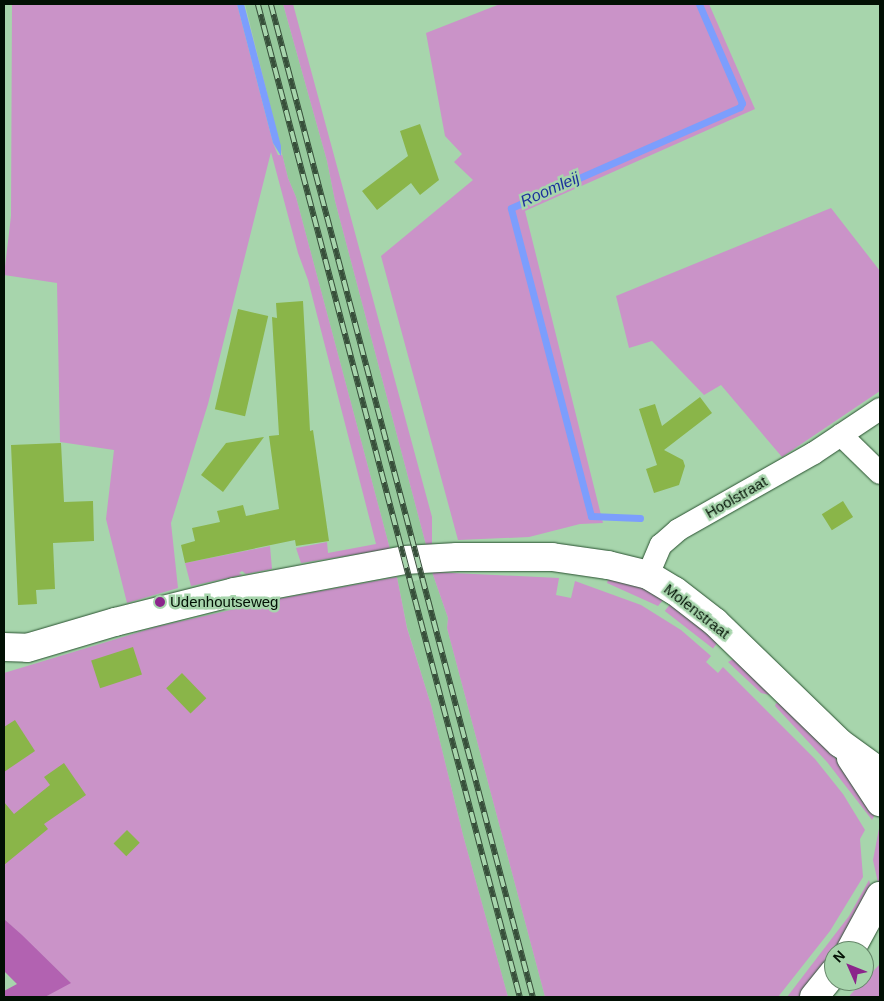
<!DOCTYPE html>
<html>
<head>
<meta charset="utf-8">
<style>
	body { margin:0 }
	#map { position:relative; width:884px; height:1001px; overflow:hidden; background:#a7d5ac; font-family:Helvetica,sans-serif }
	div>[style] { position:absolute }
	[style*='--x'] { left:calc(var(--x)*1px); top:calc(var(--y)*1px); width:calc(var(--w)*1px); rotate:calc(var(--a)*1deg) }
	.built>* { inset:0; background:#96c99c }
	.green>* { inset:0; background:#ca93c8; transform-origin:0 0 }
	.forest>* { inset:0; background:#b262b1 }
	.water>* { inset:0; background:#7c9efd }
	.stream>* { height:7px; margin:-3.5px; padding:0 3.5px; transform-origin:3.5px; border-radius:3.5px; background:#7c9efd }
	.building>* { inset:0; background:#8ab549; transform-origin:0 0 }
	.roads { filter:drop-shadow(0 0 1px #28512f) drop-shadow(0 0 1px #28512f) }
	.minor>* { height:22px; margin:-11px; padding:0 11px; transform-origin:11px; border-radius:11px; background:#fff }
	.tertiary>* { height:28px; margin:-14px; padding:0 14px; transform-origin:14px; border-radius:14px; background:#fff }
	.rail>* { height:5.5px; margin-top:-2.75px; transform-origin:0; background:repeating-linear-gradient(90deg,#a7d5ac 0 11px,#374f3a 0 22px); box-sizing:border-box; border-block:1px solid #374f3a }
	.dots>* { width:14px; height:14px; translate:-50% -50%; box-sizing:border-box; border:2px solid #a7d5ac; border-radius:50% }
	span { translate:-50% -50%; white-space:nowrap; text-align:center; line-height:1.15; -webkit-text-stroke:5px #a7d5ac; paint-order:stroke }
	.street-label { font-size:15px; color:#021004 }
	.poi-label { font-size:15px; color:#021004 }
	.left { translate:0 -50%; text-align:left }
	.water-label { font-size:16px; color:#1c319c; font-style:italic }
	.frame { position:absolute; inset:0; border:5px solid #021004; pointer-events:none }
	.north { position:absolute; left:824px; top:941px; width:50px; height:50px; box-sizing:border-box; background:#a7d5ac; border:1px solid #658669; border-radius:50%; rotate:314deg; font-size:14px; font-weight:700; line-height:20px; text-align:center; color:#021004 }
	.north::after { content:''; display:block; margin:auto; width:18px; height:22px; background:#8b258b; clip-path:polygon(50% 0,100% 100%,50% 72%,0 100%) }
</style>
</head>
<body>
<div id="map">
	<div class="built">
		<div style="clip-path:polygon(245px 4px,283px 4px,327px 161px,335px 201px,426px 545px,418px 546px,416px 539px,390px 549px,296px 197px,288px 178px)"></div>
		<div style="clip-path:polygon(432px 572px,448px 618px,447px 628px,545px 997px,508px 997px,463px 835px,431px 705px,407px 627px,397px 577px,405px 575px,407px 583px,426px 578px,425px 573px)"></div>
	</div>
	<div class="green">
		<div style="clip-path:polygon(12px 4px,237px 4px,273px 143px,278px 155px,282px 155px,245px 4px,288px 178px,296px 197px,390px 549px,301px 563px,296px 548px,327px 542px,328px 553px,376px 544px,308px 280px,298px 253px,271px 152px,208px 404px,171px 523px,178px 588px,127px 603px,106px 519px,114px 450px,60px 442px,57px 283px,4px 275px,11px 216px)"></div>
		<div style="clip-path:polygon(283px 4px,293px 4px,432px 517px,432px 544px,426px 545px,335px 201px,327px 161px)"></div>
		<div style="clip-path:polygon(500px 4px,709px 4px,755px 109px,525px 211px,603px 523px,580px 524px,529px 537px,458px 540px,381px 256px,473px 180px,454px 162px,462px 154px,445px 136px,426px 33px)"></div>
		<div style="clip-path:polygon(831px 208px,880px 271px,880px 391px,782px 457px,721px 385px,704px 395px,652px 341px,629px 348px,616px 296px)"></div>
		<div style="clip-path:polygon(270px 546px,272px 569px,246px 574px,242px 571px,239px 573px,242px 575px,191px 586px,185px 563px)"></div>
		<div style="clip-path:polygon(432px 572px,559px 578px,556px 595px,571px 598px,575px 581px,641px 605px,681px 630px,711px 656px,706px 662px,718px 673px,723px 667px,815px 759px,843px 794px,865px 830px,860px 839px,863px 877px,830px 931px,778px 997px,545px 997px,447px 628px,448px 618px)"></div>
		<div style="clip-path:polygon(397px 577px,407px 628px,431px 705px,463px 835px,508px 997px,45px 997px,70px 982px,4px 919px,4px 673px,156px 627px,283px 598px)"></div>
		<div style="clip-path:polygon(609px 577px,638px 586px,664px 599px,658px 606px,607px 583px)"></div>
		<div style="left:671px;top:603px;width:61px;height:10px;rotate:38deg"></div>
		<div style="clip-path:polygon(737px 657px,774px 696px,761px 693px,728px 662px)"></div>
		<div style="clip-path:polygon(776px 703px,787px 705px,842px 765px,877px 811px,872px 820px,827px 762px,775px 706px)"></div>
		<div style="clip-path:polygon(880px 823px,880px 878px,878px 883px,873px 860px)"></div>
		<div style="clip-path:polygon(869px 880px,872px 890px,855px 927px,799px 997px,787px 997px,849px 916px)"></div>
		<div style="clip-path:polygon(880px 964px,880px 997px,849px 997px,851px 994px)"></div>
	</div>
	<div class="forest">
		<div style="clip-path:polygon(4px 919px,22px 935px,71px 983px,45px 997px,4px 997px,4px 991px,17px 984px,4px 971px)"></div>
	</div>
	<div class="water">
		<div style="clip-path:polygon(237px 4px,244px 4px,281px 146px,281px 156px,273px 143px)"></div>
	</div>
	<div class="stream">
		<div style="--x:640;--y:518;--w:49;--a:-177.7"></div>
		<div style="--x:591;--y:516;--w:318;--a:-104.6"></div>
		<div style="--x:511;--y:208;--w:250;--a:-23.8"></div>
		<div style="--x:740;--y:107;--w:4;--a:-63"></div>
		<div style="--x:742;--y:103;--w:108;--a:-113.5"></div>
	</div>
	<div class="building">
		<div style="clip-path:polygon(420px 124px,439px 180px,420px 195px,411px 183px,377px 210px,362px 191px,408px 156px,400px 131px)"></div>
		<div style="clip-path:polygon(303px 301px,310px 431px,313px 430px,329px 541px,296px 546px,295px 540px,185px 563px,181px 545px,195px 541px,192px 528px,220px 522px,217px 511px,243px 505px,246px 516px,279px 509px,269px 436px,279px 435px,272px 317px,277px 318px,276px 303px)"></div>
		<div style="left:238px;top:309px;width:31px;height:103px;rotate:13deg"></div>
		<div style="clip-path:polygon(700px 397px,712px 413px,664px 450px,683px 460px,685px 466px,679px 485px,654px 493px,646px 469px,657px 465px,639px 409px,655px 404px,662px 426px)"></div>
		<div style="clip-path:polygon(264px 437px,223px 492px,201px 475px,226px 443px)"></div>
		<div style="clip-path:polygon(61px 443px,64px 502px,93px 501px,94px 541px,53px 543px,55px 589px,36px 590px,37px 604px,18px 605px,11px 445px)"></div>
		<div style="left:843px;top:501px;width:19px;height:25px;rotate:58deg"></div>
		<div style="left:133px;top:647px;width:29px;height:44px;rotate:72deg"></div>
		<div style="left:182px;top:673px;width:35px;height:22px;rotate:46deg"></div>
		<div style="clip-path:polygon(15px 720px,35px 751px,4px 772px,4px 727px)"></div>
		<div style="clip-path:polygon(64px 763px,86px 795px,44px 824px,48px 829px,4px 865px,4px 802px,14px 814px,50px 785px,44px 777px)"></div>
		<div style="left:127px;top:830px;width:18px;height:19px;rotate:45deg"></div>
	</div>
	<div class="roads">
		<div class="minor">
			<div style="--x:841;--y:435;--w:54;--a:44.3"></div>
			<div style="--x:648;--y:575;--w:33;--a:-67"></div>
			<div style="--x:661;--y:545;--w:23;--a:-41"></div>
			<div style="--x:678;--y:530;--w:156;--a:-29.5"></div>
			<div style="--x:814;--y:453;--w:79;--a:-33.7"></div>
		</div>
		<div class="tertiary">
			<div style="--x:4;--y:647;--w:23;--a:2"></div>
			<div style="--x:27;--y:648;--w:92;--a:-16.5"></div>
			<div style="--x:115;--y:622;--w:123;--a:-14.1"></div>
			<div style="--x:234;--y:592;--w:174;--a:-10.6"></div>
			<div style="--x:405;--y:560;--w:52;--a:-3.3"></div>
			<div style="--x:457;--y:557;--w:95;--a:0"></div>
			<div style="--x:552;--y:557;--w:57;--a:8.1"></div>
			<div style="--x:608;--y:565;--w:41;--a:14"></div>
			<div style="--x:648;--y:575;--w:31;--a:31"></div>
			<div style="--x:675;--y:591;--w:51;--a:37.8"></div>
			<div style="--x:715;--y:622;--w:174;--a:44.1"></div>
			<div style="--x:840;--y:743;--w:49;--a:35.9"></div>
			<div style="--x:851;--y:758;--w:53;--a:56.6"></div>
			<div style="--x:850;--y:951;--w:63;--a:-61.4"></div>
			<div style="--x:814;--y:997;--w:32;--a:-51"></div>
		</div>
	</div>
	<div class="rail">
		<div style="--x:258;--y:4;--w:1027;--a:75.22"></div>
		<div style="--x:271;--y:4;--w:1027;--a:75.22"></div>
	</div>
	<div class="dots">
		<div style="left:160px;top:602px;background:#8b258b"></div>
	</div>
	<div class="street-label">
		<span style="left:736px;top:497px;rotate:-30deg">Hoolstraat</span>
		<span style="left:697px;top:611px;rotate:38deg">Molenstraat</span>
	</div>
	<div class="poi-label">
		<span class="left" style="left:170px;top:602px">Udenhoutseweg</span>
	</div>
	<div class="water-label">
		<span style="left:550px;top:190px;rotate:-24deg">Roomleij</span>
	</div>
	<div class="frame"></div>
	<div class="north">N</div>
</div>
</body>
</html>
